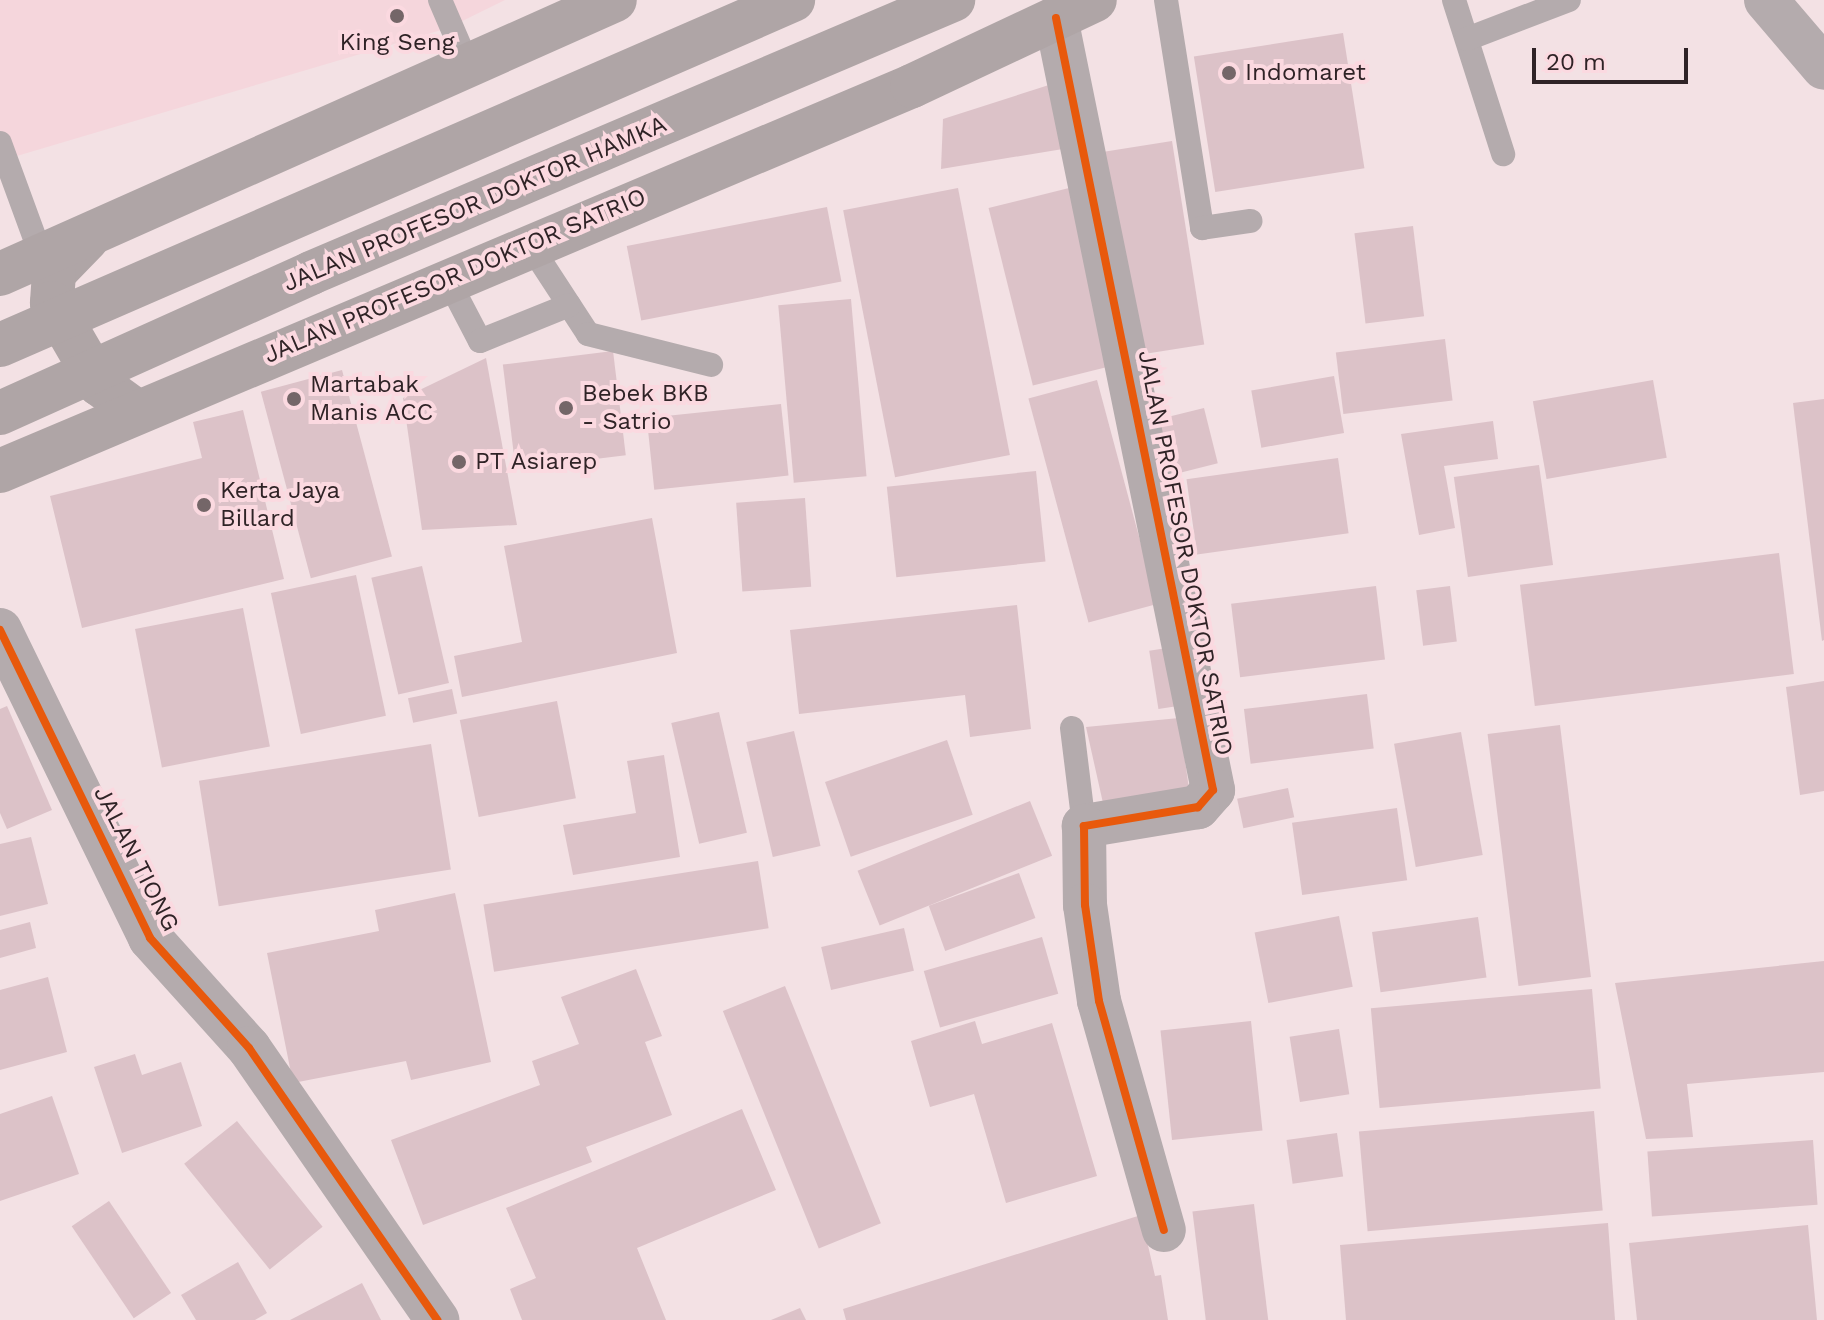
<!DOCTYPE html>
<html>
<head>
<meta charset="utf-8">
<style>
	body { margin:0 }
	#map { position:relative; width:1824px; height:1320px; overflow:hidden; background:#f3e1e4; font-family:"Work Sans",sans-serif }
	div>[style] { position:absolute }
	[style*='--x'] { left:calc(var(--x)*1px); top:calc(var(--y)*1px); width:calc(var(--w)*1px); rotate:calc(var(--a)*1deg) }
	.built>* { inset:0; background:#f5d6dc }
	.building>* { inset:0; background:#dcc2c8; transform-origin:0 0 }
	.service>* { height:24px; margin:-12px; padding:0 12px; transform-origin:12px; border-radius:12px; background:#b4abad }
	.minor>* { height:44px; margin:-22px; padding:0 22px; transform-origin:22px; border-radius:22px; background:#b4abad }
	.primary>* { height:44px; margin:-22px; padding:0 22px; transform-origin:22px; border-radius:22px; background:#afa5a6 }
	.primary-bridge>* { height:44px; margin:-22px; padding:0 22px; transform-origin:22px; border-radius:22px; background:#afa5a6 }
	.cycleway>* { height:8px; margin:-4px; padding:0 4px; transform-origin:4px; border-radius:4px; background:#e8590c }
	.dots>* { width:22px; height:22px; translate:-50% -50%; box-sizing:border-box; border:4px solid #fbd9e0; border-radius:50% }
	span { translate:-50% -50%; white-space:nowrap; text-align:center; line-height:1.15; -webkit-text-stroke:8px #fbd9e0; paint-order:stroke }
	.poi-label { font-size:24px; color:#2f2326 }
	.left { translate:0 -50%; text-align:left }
	.street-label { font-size:24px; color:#2f2326 }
	.scale { position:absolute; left:1532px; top:48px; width:156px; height:36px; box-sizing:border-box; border:4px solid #2f2326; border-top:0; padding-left:10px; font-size:24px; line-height:28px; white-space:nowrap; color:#2f2326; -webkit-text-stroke:6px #fbd9e0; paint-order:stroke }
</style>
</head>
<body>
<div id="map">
	<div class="built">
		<div style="clip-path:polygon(0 0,505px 0,448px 28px,0 161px)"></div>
	</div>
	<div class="building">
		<div style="left:1343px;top:33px;width:137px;height:151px;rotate:81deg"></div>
		<div style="clip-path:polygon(1052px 84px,1075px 147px,941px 169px,943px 119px)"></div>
		<div style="left:1172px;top:141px;width:206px;height:72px;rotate:81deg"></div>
		<div style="left:1073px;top:187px;width:183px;height:87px;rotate:76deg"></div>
		<div style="left:958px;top:188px;width:272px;height:117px;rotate:79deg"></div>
		<div style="left:827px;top:207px;width:76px;height:204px;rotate:79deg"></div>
		<div style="left:1413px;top:226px;width:91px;height:59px;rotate:83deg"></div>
		<div style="left:851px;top:299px;width:178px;height:73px;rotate:85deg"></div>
		<div style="left:1445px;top:339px;width:62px;height:110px;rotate:83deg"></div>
		<div style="left:613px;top:351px;width:105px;height:111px;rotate:83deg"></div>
		<div style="clip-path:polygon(486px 358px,517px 525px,422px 530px,403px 398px)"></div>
		<div style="left:342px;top:370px;width:193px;height:84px;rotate:75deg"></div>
		<div style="left:1334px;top:376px;width:58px;height:84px;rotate:80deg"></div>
		<div style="left:1097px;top:380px;width:232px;height:71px;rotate:75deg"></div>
		<div style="left:1653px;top:380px;width:79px;height:122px;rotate:80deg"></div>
		<div style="clip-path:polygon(1824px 399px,1824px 640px,1822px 641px,1793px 403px)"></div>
		<div style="left:781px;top:404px;width:72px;height:135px;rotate:84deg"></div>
		<div style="left:1204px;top:408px;width:57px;height:50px;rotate:76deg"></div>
		<div style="clip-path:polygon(243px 410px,284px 579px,82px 628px,50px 496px,202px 458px,193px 422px)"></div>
		<div style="clip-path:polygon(1493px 421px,1498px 459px,1444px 466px,1455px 528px,1419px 535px,1401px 434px)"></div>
		<div style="left:1338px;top:458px;width:76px;height:153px;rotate:82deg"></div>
		<div style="left:1539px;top:465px;width:101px;height:86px;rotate:82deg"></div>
		<div style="left:1036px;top:471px;width:91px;height:150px;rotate:84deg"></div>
		<div style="left:805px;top:498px;width:89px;height:69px;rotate:86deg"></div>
		<div style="clip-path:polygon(652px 518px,677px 653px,462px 697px,454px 656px,522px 642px,504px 546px)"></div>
		<div style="left:1779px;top:553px;width:122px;height:261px;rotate:83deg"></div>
		<div style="left:422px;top:566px;width:120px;height:52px;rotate:77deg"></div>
		<div style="left:356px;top:575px;width:144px;height:87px;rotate:78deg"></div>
		<div style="left:1376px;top:586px;width:74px;height:146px;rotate:83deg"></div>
		<div style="left:1450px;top:586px;width:56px;height:34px;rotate:83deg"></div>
		<div style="clip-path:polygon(1017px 605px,1031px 729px,970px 737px,965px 695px,799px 714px,790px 630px)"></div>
		<div style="left:243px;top:608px;width:141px;height:110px;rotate:79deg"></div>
		<div style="left:1167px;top:648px;width:59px;height:18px;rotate:81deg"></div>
		<div style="clip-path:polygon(1824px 681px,1824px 791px,1800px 795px,1786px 687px)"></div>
		<div style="left:452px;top:689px;width:25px;height:45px;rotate:78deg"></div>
		<div style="left:1367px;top:694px;width:55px;height:124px;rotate:83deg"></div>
		<div style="left:557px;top:701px;width:99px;height:99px;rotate:79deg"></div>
		<div style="clip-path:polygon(7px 706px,52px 810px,7px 829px,0 813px,0 709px)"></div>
		<div style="left:719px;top:712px;width:124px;height:49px;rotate:77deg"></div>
		<div style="clip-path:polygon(1179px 718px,1191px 803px,1105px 812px,1086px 727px)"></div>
		<div style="left:1560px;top:725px;width:254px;height:73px;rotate:83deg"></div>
		<div style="left:794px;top:731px;width:118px;height:49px;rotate:77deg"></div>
		<div style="left:1461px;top:732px;width:125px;height:68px;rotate:80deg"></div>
		<div style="left:947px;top:740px;width:79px;height:129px;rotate:71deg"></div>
		<div style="left:431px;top:744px;width:127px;height:235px;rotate:81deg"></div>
		<div style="clip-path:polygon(664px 755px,680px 857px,573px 875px,563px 825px,636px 813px,627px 761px)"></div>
		<div style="left:1288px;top:788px;width:30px;height:52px;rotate:78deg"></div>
		<div style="left:1030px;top:801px;width:59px;height:186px;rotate:68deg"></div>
		<div style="left:1397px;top:808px;width:73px;height:106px;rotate:82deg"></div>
		<div style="clip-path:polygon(31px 837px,48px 904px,0 916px,0 844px)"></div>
		<div style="left:758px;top:861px;width:68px;height:278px;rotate:81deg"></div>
		<div style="left:1019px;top:873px;width:48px;height:96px;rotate:70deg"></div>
		<div style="clip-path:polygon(455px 893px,491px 1062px,411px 1080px,406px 1061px,293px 1083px,267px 953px,379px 931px,375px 910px)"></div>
		<div style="left:1339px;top:916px;width:72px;height:86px;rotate:79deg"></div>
		<div style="left:1478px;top:917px;width:61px;height:107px;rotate:82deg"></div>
		<div style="clip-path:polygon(30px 922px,36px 948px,0 958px,0 930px)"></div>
		<div style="left:904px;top:928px;width:44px;height:85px;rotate:77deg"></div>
		<div style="left:1042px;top:937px;width:59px;height:123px;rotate:74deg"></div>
		<div style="clip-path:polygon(1824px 961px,1824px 1072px,1687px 1084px,1693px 1137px,1646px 1139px,1615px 983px)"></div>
		<div style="clip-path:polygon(636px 969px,662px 1036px,645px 1042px,672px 1115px,586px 1147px,592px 1162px,423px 1225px,391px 1140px,540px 1085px,532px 1061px,579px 1044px,561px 997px)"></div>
		<div style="clip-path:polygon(48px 977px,67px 1052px,0 1070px,0 990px)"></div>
		<div style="left:785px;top:986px;width:256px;height:67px;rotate:68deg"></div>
		<div style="left:1592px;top:989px;width:100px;height:222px;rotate:85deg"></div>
		<div style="clip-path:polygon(975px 1021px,982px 1044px,1052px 1023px,1097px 1176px,1006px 1203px,974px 1094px,930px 1107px,911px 1041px)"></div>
		<div style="left:1251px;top:1021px;width:110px;height:91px;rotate:84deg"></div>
		<div style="left:1339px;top:1029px;width:66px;height:50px;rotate:81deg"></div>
		<div style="clip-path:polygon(135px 1054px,142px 1075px,181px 1062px,202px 1126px,122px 1153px,94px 1067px)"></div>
		<div style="clip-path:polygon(52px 1096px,79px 1174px,0 1201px,0 1114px)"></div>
		<div style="clip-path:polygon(742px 1109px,776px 1190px,637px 1248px,666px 1320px,522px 1320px,510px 1289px,536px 1278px,506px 1208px)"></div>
		<div style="left:1594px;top:1111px;width:100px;height:236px;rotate:85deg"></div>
		<div style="left:237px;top:1121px;width:136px;height:68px;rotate:51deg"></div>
		<div style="left:1337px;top:1133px;width:44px;height:51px;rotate:82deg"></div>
		<div style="left:1813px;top:1140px;width:65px;height:166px;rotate:86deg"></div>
		<div style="left:109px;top:1201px;width:111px;height:45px;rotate:56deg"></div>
		<div style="left:1254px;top:1204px;width:117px;height:62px;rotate:83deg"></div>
		<div style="clip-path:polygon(1141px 1215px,1155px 1276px,1161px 1275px,1168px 1320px,846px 1320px,843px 1309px)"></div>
		<div style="clip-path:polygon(1608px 1223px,1615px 1320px,1346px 1320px,1340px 1245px)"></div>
		<div style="clip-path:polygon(1808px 1225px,1817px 1320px,1637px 1320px,1629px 1243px)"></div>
		<div style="clip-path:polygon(238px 1262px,267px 1313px,255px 1320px,196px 1320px,181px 1295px)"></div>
		<div style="clip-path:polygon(362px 1283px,381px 1320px,290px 1320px)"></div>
		<div style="clip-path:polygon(800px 1308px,806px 1320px,771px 1320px)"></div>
	</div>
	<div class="service">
		<div style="--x:440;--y:0;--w:71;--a:66.7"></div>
		<div style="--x:1166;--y:0;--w:231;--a:81"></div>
		<div style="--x:1202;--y:228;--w:49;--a:-8.3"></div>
		<div style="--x:1454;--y:0;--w:162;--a:72.3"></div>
		<div style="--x:1467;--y:39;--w:109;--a:-20.9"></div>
		<div style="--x:0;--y:143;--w:119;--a:69.9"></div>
		<div style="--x:530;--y:245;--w:106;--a:56.9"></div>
		<div style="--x:588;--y:334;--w:127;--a:14.1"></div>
		<div style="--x:447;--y:278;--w:71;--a:62.4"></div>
		<div style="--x:480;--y:341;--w:96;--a:-22"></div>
		<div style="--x:1072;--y:728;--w:99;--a:83"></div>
	</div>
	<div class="minor">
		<div style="--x:1766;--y:0;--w:89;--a:49.5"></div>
		<div style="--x:1056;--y:18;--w:788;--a:78.5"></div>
		<div style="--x:1213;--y:790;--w:23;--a:131"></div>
		<div style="--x:1198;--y:807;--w:116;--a:170.5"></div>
		<div style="--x:1084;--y:826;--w:79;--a:89.3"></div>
		<div style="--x:1085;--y:905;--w:97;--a:81.7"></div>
		<div style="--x:1099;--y:1001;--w:238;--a:74.2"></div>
		<div style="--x:0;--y:630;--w:343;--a:64"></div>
		<div style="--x:150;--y:938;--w:148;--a:48"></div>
		<div style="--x:249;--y:1048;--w:331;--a:55.3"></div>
	</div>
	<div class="primary">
		<div style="--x:87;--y:239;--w:47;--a:134.1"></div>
		<div style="--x:54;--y:273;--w:30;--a:94"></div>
		<div style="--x:52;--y:303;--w:94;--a:59.9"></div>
		<div style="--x:99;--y:384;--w:46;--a:36.1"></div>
		<div style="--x:0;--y:274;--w:673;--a:-24.01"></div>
		<div style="--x:0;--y:471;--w:990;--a:-22.89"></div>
		<div style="--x:912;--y:86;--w:202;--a:-25.2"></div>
	</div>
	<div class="primary-bridge">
		<div style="--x:0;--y:345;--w:865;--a:-23.51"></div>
		<div style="--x:0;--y:413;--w:341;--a:-24.2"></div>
		<div style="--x:311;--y:273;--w:698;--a:-23.04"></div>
	</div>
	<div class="cycleway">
		<div style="--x:1056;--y:18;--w:788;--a:78.5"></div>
		<div style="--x:1213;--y:790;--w:23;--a:131"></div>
		<div style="--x:1198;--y:807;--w:116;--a:170.5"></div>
		<div style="--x:1084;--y:826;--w:79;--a:89.3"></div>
		<div style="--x:1085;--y:905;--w:97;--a:81.7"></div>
		<div style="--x:1099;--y:1001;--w:238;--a:74.2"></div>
		<div style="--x:0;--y:630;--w:343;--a:64"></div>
		<div style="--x:150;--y:938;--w:148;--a:48"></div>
		<div style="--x:249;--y:1048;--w:331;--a:55.3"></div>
	</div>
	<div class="dots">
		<div style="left:397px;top:16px;background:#746668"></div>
		<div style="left:1229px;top:73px;background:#746668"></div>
		<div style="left:294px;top:399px;background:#746668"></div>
		<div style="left:566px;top:408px;background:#746668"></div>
		<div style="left:459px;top:462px;background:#746668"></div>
		<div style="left:204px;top:505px;background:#746668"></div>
	</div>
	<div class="poi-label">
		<span style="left:397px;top:43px">King Seng</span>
		<span class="left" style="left:1245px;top:73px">Indomaret</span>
		<span class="left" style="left:310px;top:399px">Martabak<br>Manis ACC</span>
		<span class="left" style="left:582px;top:408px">Bebek BKB<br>- Satrio</span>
		<span class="left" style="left:475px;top:462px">PT Asiarep</span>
		<span class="left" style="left:220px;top:505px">Kerta Jaya<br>Billard</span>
	</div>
	<div class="street-label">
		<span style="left:475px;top:204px;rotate:-23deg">JALAN PROFESOR DOKTOR HAMKA</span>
		<span style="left:455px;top:276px;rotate:-23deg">JALAN PROFESOR DOKTOR SATRIO</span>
		<span style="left:1185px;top:553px;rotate:79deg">JALAN PROFESOR DOKTOR SATRIO</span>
		<span style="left:136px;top:859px;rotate:63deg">JALAN TIONG</span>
	</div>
	<div class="scale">20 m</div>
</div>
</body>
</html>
